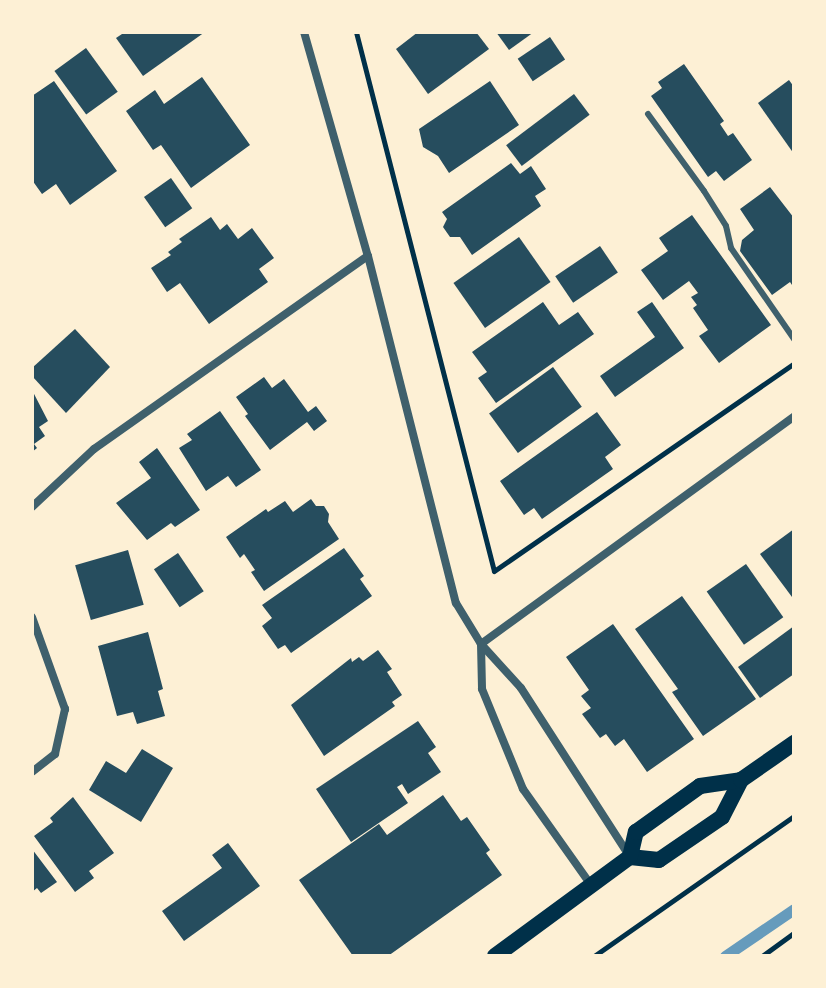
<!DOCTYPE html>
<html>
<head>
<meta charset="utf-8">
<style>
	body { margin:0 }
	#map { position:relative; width:826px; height:988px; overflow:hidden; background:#fdf0d5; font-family:"Open Sans",sans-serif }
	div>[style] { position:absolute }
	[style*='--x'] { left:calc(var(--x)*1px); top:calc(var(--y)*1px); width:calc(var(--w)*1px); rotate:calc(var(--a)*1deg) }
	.stream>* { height:11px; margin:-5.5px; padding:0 5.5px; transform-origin:5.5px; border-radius:5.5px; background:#669bbc }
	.building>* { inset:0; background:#264d5e; transform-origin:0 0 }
	.path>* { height:5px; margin:-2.5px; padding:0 2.5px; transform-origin:2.5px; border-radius:2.5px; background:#003049 }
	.service>* { height:6px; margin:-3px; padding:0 3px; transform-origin:3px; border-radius:3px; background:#3f606c }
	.minor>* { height:8px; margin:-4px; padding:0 4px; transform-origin:4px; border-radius:4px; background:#3f606c }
	.secondary>* { height:16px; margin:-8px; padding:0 8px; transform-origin:8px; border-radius:8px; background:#003049 }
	span { translate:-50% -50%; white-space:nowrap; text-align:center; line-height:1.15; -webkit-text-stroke:8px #fdf0d5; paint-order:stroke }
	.frame { position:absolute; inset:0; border:34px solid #fdf0d5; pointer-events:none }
</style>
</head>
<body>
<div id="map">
	<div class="stream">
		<div style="--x:725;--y:956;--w:83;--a:-34.3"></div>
	</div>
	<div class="building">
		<div style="clip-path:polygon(125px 32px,205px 32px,143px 76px,116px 38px)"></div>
		<div style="clip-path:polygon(418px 32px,476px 32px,489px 49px,428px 94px,396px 49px)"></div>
		<div style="clip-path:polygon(496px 32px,534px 32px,509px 50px)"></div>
		<div style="left:550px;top:37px;width:27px;height:39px;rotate:56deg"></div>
		<div style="left:86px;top:48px;width:54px;height:39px;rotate:54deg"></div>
		<div style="clip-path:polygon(684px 64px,724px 121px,720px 124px,728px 136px,733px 133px,752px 160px,724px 181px,716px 171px,708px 177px,651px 96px,662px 88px,658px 82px)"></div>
		<div style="clip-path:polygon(202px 77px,250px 145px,191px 188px,161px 145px,153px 150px,126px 111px,155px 90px,164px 104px)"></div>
		<div style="clip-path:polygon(789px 80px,794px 87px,794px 154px,758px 103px)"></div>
		<div style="clip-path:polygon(54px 81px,117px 171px,70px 205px,56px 184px,42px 194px,32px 180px,32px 96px)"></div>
		<div style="clip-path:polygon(490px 81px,519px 125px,449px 173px,438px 156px,423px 147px,419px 129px)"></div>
		<div style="left:574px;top:94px;width:26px;height:85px;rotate:53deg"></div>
		<div style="clip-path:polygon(511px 163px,520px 174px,531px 166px,546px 189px,535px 196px,541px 206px,472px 255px,460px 237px,450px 237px,443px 227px,447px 219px,442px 212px)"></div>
		<div style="left:171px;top:178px;width:37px;height:33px;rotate:55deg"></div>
		<div style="clip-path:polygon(770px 187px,794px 218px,794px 288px,790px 282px,772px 295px,740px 251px,742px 240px,754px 230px,740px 209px)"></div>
		<div style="clip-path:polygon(692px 215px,771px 325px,719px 363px,699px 336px,708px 330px,693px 308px,697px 305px,691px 297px,698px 293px,689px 281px,663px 300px,641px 270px,668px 251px,659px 238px)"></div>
		<div style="clip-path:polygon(211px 217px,220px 230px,227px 224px,238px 239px,252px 228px,274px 258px,259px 269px,268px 282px,209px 324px,180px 283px,167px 292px,151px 268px,171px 255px,168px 252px,182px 242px,179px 239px)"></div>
		<div style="left:519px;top:237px;width:55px;height:80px;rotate:55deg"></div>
		<div style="left:600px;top:246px;width:32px;height:54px;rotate:56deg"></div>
		<div style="clip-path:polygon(543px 302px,559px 325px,578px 312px,594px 334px,496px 403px,478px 378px,487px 372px,472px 352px)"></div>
		<div style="clip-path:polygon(652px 302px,684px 348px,615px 397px,600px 376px,655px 337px,637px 312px)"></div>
		<div style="clip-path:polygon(75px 329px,110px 367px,66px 413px,32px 376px,32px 368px)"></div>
		<div style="left:553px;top:367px;width:49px;height:79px;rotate:54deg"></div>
		<div style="clip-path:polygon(264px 377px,272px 388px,284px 379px,308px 412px,316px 406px,327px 421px,314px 431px,307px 422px,270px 450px,245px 416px,248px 414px,236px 397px)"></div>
		<div style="clip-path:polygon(32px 390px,48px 421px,39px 427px,45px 436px,34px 444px,37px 448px,32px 452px)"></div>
		<div style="clip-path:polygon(220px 411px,261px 470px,236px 487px,228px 476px,206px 491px,179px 448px,192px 440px,187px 434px)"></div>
		<div style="clip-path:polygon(597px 412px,621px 445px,605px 457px,613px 469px,542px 519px,534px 508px,524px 515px,500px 481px)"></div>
		<div style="clip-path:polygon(157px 448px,200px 510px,175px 527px,171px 523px,147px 540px,116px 503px,151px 478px,139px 462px)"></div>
		<div style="clip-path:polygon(311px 499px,316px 506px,324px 506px,329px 514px,328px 522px,339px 539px,264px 591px,251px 572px,255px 570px,244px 554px,240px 558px,226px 537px,266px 509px,268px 512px,285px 501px,293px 512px)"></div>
		<div style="clip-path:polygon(794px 529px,794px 596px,792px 597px,760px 554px)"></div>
		<div style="clip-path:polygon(344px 548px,364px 576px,360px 579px,372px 596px,291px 653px,285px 645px,278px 649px,262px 626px,272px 618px,262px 605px)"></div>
		<div style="left:128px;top:550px;width:57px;height:55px;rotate:74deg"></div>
		<div style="left:178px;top:553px;width:46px;height:29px;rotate:56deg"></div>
		<div style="left:746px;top:564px;width:65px;height:48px;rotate:55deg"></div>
		<div style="clip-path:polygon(682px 596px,756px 699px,703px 736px,672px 692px,678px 689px,635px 629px)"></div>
		<div style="clip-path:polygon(613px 624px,694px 739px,647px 772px,624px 739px,615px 746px,606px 734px,600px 738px,582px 714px,591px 708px,581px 696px,589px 690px,566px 657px)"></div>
		<div style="clip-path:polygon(794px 626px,794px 674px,760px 698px,738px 667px)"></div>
		<div style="clip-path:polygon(148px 632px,163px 689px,158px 691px,165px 716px,137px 724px,133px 712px,117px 716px,98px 646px)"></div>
		<div style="clip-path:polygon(378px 650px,392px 669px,387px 672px,402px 695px,392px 702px,395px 706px,324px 756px,291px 705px,351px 658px,352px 662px,359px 657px,363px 661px)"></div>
		<div style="clip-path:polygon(418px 721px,436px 747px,428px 753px,441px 772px,408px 794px,402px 784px,397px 787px,408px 803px,351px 842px,316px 789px)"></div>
		<div style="clip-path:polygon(142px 749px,173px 768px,141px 822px,89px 790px,106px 761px,126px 773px)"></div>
		<div style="clip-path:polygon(443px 795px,461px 821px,467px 817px,490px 850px,486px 853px,502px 875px,388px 956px,353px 956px,299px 880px,379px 824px,387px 835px)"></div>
		<div style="clip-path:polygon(73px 797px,114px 853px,89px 871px,94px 878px,75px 892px,34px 836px,53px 822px,50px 818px)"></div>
		<div style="clip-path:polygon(228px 843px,260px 886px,184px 941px,162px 911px,222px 868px,212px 855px)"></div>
		<div style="clip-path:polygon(32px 849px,57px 882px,41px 893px,37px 888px,32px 892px)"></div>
	</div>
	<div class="path">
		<div style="--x:356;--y:32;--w:556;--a:75.64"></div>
		<div style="--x:494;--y:571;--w:365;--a:-34.7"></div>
		<div style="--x:594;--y:956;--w:244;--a:-35"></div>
		<div style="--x:762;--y:956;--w:39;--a:-36"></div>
	</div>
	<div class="service">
		<div style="--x:648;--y:114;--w:95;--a:54"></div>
		<div style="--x:704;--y:191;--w:41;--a:57.8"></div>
		<div style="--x:726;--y:226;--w:23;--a:77"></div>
		<div style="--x:731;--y:248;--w:111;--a:55.3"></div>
	</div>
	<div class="minor">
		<div style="--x:304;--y:32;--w:233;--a:74.1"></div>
		<div style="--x:368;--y:256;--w:358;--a:75.8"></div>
		<div style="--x:456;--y:603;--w:48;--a:58.6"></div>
		<div style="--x:481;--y:644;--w:59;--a:47.7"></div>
		<div style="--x:521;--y:688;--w:201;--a:57.2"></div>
		<div style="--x:32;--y:507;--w:85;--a:-43.1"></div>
		<div style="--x:94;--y:449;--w:335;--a:-35.2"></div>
		<div style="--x:32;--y:617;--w:98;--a:70.3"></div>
		<div style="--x:65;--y:709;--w:46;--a:102.5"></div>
		<div style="--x:55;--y:754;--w:29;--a:142"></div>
		<div style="--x:481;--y:644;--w:387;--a:-36"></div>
		<div style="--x:481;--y:644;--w:45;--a:88.7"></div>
		<div style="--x:482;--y:689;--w:108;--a:67.7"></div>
		<div style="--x:523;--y:789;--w:118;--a:54.7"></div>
	</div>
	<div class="secondary">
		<div style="--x:630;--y:857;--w:29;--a:6"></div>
		<div style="--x:659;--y:860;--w:76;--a:-34.3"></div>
		<div style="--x:722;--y:817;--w:42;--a:-62.8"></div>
		<div style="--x:495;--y:956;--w:167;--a:-36.3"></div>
		<div style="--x:630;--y:857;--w:26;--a:-77"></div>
		<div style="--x:636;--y:832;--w:79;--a:-35.7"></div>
		<div style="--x:700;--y:786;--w:41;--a:-8.3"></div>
		<div style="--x:741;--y:780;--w:65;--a:-34.9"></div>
	</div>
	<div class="frame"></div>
</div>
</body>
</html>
